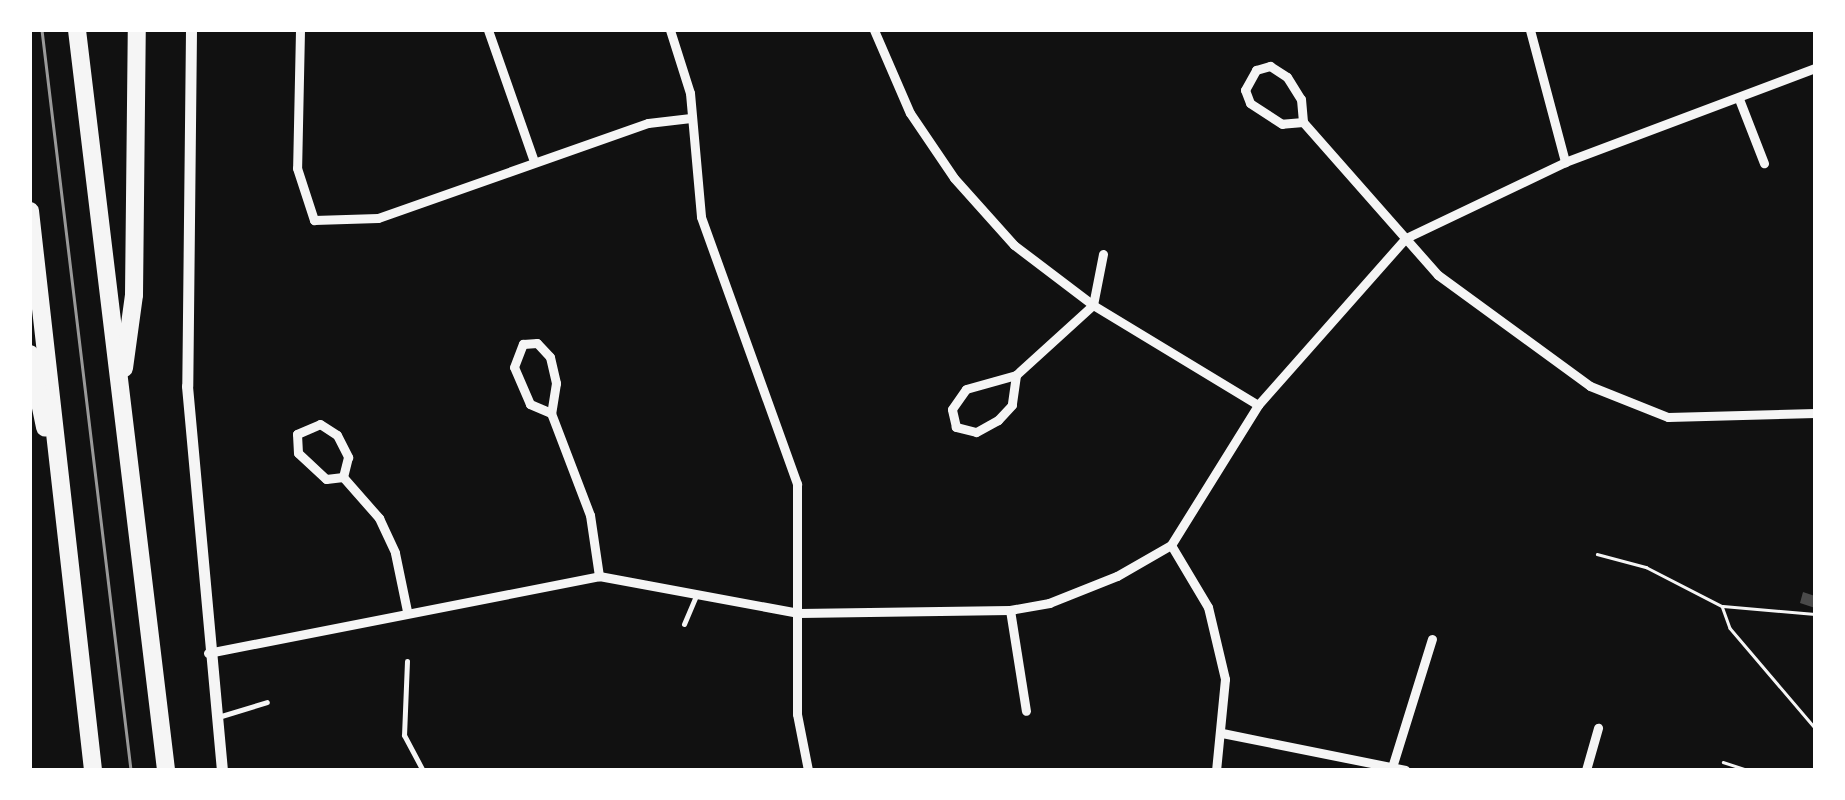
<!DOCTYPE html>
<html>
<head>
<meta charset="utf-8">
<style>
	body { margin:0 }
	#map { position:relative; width:1845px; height:800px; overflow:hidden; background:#111; font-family:Arial,sans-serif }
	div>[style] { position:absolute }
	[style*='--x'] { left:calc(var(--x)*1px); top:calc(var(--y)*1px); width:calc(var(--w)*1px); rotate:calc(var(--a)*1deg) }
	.building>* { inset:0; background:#4a4a4a }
	.path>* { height:2.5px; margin:-1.25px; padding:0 1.25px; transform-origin:1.25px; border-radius:1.25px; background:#f5f5f5 }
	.service>* { height:5px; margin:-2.5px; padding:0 2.5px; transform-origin:2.5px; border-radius:2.5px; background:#f5f5f5 }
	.minor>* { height:9px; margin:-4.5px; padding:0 4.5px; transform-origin:4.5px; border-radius:4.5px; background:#f5f5f5 }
	.tertiary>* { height:11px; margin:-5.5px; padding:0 5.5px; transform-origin:5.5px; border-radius:5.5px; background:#f5f5f5 }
	.motorway>* { height:18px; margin:-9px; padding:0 9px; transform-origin:9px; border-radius:9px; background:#f5f5f5 }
	.tram>* { height:2.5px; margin:-1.25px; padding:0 1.25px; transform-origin:1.25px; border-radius:1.25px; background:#9a9a9a }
	span { translate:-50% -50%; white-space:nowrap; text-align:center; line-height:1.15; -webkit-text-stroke:10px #fff; paint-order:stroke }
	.frame { position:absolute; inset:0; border:32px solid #fff; pointer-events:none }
</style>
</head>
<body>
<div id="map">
	<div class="building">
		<div style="clip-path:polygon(1803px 592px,1815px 596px,1815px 608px,1800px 603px)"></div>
	</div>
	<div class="path">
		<div style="--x:1597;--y:554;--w:51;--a:14.9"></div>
		<div style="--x:1646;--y:567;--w:85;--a:27.2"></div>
		<div style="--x:1722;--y:606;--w:23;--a:70"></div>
		<div style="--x:1730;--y:628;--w:131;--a:49.6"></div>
		<div style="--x:1723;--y:606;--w:92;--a:5"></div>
		<div style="--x:1723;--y:762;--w:26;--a:18"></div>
	</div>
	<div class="service">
		<div style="--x:684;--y:624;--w:33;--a:-67"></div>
		<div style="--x:407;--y:661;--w:74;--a:92.3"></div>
		<div style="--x:404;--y:735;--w:40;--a:62"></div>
		<div style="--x:218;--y:717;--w:51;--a:-17"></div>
	</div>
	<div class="minor">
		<div style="--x:300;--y:30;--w:138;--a:91.2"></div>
		<div style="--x:297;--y:168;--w:55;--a:71.9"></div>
		<div style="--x:314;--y:220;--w:64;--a:-1.8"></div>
		<div style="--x:378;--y:218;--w:286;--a:-19.4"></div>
		<div style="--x:648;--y:123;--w:43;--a:-6.6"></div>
		<div style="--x:488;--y:30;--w:139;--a:70.7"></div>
		<div style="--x:670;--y:30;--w:66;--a:72.4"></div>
		<div style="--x:690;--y:93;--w:124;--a:84.9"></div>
		<div style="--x:701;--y:217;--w:284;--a:70.2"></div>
		<div style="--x:797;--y:484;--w:230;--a:90"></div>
		<div style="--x:797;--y:714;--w:57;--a:78.9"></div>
		<div style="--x:874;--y:30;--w:90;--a:66.6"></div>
		<div style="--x:910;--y:113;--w:78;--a:55.9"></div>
		<div style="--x:954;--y:178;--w:90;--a:48.2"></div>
		<div style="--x:1014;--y:245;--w:99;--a:37.2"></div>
		<div style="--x:1093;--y:305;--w:193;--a:31.2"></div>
		<div style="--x:1530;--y:30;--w:137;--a:75.1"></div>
		<div style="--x:1739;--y:99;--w:69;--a:68.7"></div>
		<div style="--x:1303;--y:122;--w:21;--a:175"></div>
		<div style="--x:1282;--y:124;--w:38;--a:-147"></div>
		<div style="--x:1250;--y:103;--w:14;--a:-111"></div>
		<div style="--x:1245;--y:90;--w:23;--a:-61"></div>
		<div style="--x:1256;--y:70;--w:15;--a:-16"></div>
		<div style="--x:1270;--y:66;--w:20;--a:33"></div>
		<div style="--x:1287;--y:77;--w:26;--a:58"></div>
		<div style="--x:1301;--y:99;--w:23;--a:85"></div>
		<div style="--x:1303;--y:122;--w:204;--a:48.6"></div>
		<div style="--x:1438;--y:275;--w:188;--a:36.1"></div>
		<div style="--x:1590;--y:386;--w:84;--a:21.7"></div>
		<div style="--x:1668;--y:417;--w:147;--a:-1.6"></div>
		<div style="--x:537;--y:343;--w:19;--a:47"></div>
		<div style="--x:550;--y:357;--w:27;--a:77"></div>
		<div style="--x:556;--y:383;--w:30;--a:99"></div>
		<div style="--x:551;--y:413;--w:23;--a:-157"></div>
		<div style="--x:530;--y:404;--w:40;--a:-113.4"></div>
		<div style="--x:514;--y:367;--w:25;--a:-69"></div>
		<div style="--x:523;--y:344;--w:14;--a:-4"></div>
		<div style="--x:1016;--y:375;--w:30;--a:98"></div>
		<div style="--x:1012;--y:405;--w:21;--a:133"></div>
		<div style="--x:998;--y:420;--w:25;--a:151"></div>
		<div style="--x:976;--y:432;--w:21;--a:-166"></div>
		<div style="--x:956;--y:427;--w:18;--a:-103"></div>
		<div style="--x:952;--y:409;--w:24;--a:-55"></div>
		<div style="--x:966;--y:389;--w:52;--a:-15.6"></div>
		<div style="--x:1016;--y:375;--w:104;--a:-42.3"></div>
		<div style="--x:1093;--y:305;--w:52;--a:-78.9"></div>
		<div style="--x:551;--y:413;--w:109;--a:69.1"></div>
		<div style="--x:590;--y:515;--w:62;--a:81.6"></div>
		<div style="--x:320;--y:424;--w:20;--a:33"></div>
		<div style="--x:337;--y:435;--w:25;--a:63"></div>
		<div style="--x:348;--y:457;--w:21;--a:104"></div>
		<div style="--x:343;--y:477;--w:17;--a:173"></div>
		<div style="--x:326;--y:479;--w:38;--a:-137"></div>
		<div style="--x:298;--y:453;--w:19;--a:-93"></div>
		<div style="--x:297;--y:434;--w:25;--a:-23"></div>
		<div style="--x:343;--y:477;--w:55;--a:48.7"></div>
		<div style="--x:379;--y:518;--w:38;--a:65"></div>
		<div style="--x:395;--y:553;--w:59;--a:78.3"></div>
		<div style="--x:1171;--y:545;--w:72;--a:59.2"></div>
		<div style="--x:1208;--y:607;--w:74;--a:76.7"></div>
		<div style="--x:1225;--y:679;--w:91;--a:95.6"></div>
		<div style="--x:1010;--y:610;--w:102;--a:81"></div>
		<div style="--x:208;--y:653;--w:399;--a:-11.1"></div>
		<div style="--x:599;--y:576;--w:203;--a:10.5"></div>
		<div style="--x:799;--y:613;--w:211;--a:-0.8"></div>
		<div style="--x:1010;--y:610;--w:40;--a:-10"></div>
		<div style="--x:1049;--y:603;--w:73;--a:-21.7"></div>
		<div style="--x:1117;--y:576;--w:62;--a:-29.9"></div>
		<div style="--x:1171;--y:545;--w:165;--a:-58.1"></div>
		<div style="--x:1258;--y:405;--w:223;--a:-48.5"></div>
		<div style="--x:1406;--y:238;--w:176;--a:-25.5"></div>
		<div style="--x:1565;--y:162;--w:267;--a:-20.6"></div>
		<div style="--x:1222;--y:733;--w:187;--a:11.4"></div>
		<div style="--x:1393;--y:764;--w:131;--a:-72.7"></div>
		<div style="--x:1586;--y:770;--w:44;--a:-74.1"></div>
	</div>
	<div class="tertiary">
		<div style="--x:191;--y:30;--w:356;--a:90.6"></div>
		<div style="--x:187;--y:386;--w:386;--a:84.8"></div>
	</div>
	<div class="motorway">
		<div style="--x:77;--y:30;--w:745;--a:83.14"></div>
		<div style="--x:30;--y:211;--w:563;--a:83.57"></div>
		<div style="--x:30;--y:354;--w:75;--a:78.4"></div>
		<div style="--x:124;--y:368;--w:74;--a:-82.2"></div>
		<div style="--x:134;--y:295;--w:265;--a:-89.4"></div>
	</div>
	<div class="tram">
		<div style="--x:42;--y:30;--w:745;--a:83.14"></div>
	</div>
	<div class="frame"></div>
</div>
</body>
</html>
